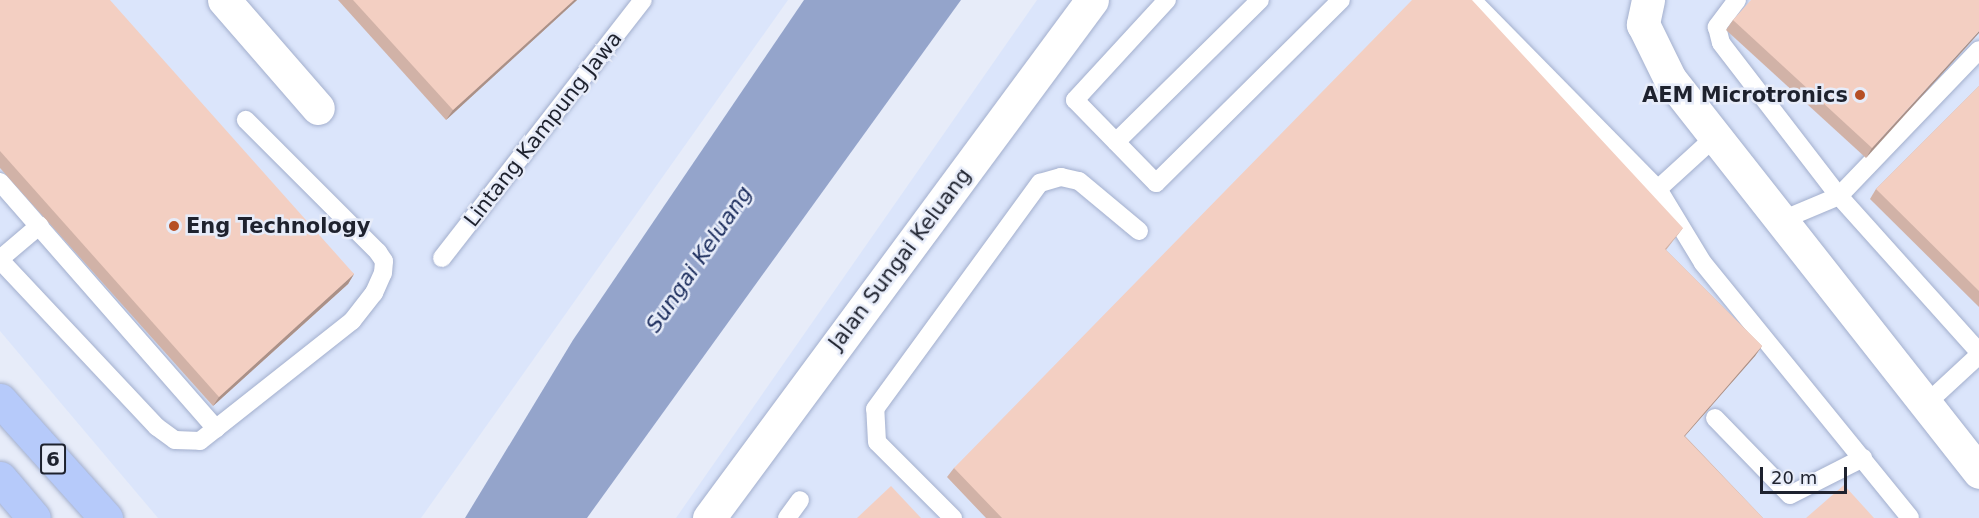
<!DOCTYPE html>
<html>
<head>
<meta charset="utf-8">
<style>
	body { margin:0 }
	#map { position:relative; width:1979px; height:518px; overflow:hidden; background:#e7ecf9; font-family:"DejaVu Sans",sans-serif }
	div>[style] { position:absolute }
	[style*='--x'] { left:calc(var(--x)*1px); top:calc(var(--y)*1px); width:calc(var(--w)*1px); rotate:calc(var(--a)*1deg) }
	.built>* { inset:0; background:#dbe5fb }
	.water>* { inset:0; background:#94a4cb }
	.roads { filter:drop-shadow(0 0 2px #a3afcd) drop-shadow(0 0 2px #a3afcd) }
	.lane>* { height:18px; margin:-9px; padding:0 9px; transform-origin:9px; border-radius:9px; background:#fff }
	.street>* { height:33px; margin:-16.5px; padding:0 16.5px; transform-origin:16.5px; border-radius:16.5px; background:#fff }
	.secondary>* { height:33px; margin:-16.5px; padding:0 16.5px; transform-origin:16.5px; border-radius:16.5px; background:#fff }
	.highway>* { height:33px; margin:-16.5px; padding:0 16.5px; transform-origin:16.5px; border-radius:16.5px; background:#b6cafa }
	.wall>* { inset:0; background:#d1b2a7 }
	.shaded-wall>* { inset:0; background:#aa9188 }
	.building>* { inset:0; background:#f3cfc2 }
	.dots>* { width:16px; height:16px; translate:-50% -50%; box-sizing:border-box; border:3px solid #e7ecf9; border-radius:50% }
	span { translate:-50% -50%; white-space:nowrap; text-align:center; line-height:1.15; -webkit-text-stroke:5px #e7ecf9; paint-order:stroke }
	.shield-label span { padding:2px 4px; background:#e7ecf9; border:2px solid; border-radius:4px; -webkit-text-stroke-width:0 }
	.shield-label { font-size:20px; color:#1e222e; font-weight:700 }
	.poi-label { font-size:21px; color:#1e222e; font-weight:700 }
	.right { translate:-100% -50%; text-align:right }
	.left { translate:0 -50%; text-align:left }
	.street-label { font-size:21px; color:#1e222e }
	.water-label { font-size:22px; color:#1c2d5d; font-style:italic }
	.scale { position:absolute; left:1760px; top:467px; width:87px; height:27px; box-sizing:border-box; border:3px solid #1e222e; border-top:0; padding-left:8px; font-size:18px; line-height:21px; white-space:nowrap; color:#1e222e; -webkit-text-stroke:4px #e7ecf9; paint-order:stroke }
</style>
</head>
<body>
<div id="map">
	<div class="built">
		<div style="clip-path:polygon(0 0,788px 0,421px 518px,158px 518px,0 331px)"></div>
		<div style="clip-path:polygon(1037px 0,1979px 0,1979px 518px,676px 518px)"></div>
	</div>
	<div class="water">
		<div style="clip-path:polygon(804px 0,961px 0,587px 518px,465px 518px,573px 340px)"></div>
	</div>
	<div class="roads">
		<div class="lane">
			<div style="--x:1167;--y:0;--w:136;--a:132.6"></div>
			<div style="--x:1075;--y:100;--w:116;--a:45.7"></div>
			<div style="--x:1156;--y:183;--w:260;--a:-44.7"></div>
			<div style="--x:1472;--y:0;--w:265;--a:45.5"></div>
			<div style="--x:1737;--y:0;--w:34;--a:127"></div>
			<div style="--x:1717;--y:27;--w:16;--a:76"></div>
			<div style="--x:1721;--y:43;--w:193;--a:52.4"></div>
			<div style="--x:1839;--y:196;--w:210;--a:48.1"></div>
			<div style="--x:1716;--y:136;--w:79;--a:137.6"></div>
			<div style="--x:1658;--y:189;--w:87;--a:58.7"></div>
			<div style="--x:1703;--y:263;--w:328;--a:50.9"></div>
			<div style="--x:1116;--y:142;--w:202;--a:-44.6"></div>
			<div style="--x:0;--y:182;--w:328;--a:48.8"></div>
			<div style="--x:1782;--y:220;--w:62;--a:-22.8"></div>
			<div style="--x:1839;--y:196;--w:202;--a:-46.2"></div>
			<div style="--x:442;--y:258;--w:327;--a:-52.1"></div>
			<div style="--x:0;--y:259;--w:52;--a:-40.4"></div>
			<div style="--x:0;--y:260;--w:229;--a:46.8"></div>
			<div style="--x:157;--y:427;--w:22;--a:36"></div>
			<div style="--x:175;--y:440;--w:25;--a:2"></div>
			<div style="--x:200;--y:441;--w:194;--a:-38.3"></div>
			<div style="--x:352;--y:321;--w:36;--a:-52"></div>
			<div style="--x:374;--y:293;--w:22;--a:-66"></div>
			<div style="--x:383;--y:273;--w:12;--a:-85"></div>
			<div style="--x:384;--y:261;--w:11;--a:-124"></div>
			<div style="--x:378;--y:252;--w:187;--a:-135"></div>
			<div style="--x:1926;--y:404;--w:72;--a:-42.8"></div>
			<div style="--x:1715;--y:418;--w:107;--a:45.8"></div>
			<div style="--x:1790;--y:495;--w:82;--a:-26.9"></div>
			<div style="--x:787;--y:518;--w:22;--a:-54"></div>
			<div style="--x:953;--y:518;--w:107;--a:-135"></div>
			<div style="--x:877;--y:442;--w:33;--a:-93"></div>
			<div style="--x:875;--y:409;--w:280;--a:-53.9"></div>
			<div style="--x:1040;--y:183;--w:22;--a:-16"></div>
			<div style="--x:1061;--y:177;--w:18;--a:13"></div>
			<div style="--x:1079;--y:181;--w:78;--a:39.8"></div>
		</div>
		<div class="street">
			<div style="--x:224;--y:0;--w:143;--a:49"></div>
			<div style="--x:1648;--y:0;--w:25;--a:102"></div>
			<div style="--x:1643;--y:24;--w:61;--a:63.9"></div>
			<div style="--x:1670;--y:79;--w:500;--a:51.8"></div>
		</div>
		<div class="secondary">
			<div style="--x:709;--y:518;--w:644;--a:-53.52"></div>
		</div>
		<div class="highway">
			<div style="--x:0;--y:400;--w:159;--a:48.1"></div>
			<div style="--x:0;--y:478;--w:52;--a:49.6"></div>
		</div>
	</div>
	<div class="wall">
		<div style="clip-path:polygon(0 0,354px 274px,348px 284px,213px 406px,0 168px)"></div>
		<div style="clip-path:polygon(338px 0,577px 0,446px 120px)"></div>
		<div style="clip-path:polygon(1979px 0,1866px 158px,1726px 30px,1733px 20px)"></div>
		<div style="clip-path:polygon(1979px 86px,1979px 307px,1870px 199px,1876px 189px)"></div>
		<div style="clip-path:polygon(1683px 228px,1666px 250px,1762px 346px,1755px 356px,1685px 436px,1763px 518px,986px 518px,947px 477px,954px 468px)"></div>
	</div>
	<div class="shaded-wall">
		<div style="clip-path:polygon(574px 0,577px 0,446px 120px,453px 110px)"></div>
		<div style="clip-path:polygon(1979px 31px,1979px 33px,1866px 158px,1872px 148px)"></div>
		<div style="clip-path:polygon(354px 274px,348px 284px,213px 406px,219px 397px)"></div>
		<div style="clip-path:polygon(1762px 346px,1755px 356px,1677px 445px,1684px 436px)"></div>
	</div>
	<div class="building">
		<div style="clip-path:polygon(0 0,110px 0,354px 274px,219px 397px,0 151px)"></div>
		<div style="clip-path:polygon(353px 0,574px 0,453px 110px)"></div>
		<div style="clip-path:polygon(1412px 0,1472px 0,1683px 228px,1665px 249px,1762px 346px,1684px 436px,1763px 518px,1002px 518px,954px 468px)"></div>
		<div style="clip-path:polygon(1751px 0,1979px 0,1979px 31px,1872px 148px,1733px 20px)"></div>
		<div style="clip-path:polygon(1979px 86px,1979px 291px,1876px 189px)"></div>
		<div style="clip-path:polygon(1844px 485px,1874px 518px,1806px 518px)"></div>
		<div style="clip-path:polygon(891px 486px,921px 518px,857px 518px)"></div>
	</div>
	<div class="dots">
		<div style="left:1860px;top:95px;background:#b64f25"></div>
		<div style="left:174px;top:226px;background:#b64f25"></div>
	</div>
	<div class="shield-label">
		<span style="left:53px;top:459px">6</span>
	</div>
	<div class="poi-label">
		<span class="right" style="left:1848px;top:95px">AEM Microtronics</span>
		<span class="left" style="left:186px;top:226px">Eng Technology</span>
	</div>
	<div class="street-label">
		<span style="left:543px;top:129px;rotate:-52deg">Lintang Kampung Jawa</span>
		<span style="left:900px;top:259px;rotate:-53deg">Jalan Sungai Keluang</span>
	</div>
	<div class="water-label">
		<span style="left:699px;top:259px;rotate:-56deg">Sungai Keluang</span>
	</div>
	<div class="scale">20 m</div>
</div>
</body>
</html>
